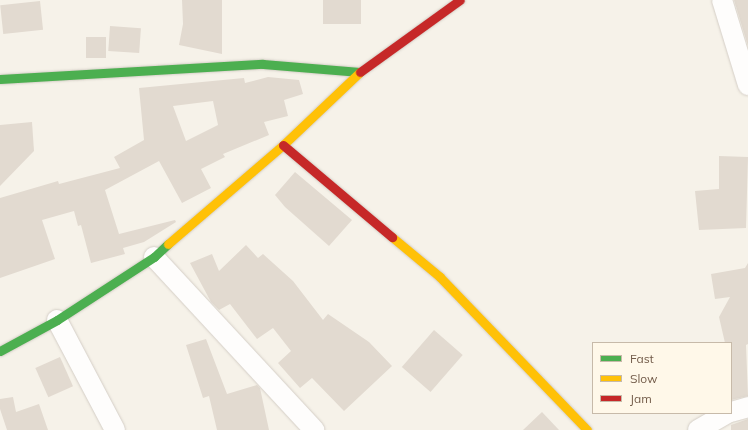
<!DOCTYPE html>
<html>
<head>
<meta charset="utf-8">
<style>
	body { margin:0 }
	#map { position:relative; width:748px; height:430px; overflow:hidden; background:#f6f2e9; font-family:Mulish,sans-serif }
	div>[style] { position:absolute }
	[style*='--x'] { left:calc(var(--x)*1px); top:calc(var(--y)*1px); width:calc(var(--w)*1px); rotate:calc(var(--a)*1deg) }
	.building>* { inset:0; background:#e2dad0; transform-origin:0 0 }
	.roads { filter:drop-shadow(0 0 1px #d4cec6) drop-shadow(0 0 1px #d4cec6) }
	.street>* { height:20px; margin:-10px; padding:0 10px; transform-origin:10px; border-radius:10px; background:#fefdfc }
	.fast>* { height:9px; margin:-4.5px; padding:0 4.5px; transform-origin:4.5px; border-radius:4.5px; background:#4caf50 }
	.slow>* { height:9px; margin:-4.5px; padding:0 4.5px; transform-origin:4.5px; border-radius:4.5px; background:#ffc107 }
	.jam>* { height:9px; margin:-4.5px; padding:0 4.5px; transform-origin:4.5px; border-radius:4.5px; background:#c62828 }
	span { translate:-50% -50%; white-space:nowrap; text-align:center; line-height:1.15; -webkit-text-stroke:4px #fff8e9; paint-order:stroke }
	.legend { position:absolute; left:592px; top:342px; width:140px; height:72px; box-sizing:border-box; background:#fff8e9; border:1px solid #c7baa9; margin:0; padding:5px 7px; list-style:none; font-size:12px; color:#735c4a }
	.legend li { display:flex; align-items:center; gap:8px; height:20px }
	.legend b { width:20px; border:1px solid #c7baa9 }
</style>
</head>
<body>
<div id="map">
	<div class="building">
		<div style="clip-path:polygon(182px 0,222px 0,222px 54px,179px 45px,183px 24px)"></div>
		<div style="left:323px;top:0;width:38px;height:24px"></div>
		<div style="clip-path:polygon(734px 0,748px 0,748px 46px)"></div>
		<div style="left:40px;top:1px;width:29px;height:40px;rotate:84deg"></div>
		<div style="left:110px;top:26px;width:31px;height:25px;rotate:4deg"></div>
		<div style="left:86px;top:37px;width:20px;height:21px"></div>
		<div style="clip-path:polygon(evenodd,268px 77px,299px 80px,303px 94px,284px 100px,288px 116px,264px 122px,269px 135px,223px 154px,225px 157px,201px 169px,211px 188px,182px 203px,159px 161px,105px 190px,119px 234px,175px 220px,176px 222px,144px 242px,123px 248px,125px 254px,91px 263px,81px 225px,78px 226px,74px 211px,42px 220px,55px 259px,0 278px,0 198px,58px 181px,59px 184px,120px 168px,114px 157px,144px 140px,139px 88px,244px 78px,245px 83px,268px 77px,213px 101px,218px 125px,186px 141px,173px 106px,213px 101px)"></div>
		<div style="clip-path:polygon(32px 122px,34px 151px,0 186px,0 125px)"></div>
		<div style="clip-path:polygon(719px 156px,748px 157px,746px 228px,699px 230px,695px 191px,719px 189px)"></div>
		<div style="clip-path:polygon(295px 172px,352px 220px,329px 246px,285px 207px,275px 195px)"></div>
		<div style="clip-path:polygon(246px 245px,258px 258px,263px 254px,293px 281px,323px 320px,328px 314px,369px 342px,392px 366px,344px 411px,312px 378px,300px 388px,278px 363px,291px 351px,273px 328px,257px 339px,230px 304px,219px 310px,211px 302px,190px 263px,212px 254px,219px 271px)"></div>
		<div style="clip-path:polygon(748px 263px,748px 344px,746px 345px,748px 396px,731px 400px,731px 343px,725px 343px,719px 317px,730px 297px,715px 299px,711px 274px,745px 268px)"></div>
		<div style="left:434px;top:330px;width:38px;height:49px;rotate:41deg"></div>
		<div style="clip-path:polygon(206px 339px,227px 394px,257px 385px,260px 388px,269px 430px,217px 430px,209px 396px,203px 398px,186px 345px)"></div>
		<div style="left:60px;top:357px;width:32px;height:27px;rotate:66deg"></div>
		<div style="clip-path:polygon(13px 397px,16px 412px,39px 404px,48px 430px,7px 430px,0 409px,0 399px)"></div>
		<div style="clip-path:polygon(542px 412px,559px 430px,523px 430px)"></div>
		<div style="clip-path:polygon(748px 419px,748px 430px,731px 430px,731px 425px)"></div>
	</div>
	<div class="roads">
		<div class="street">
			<div style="--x:722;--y:0;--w:89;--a:73"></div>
			<div style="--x:154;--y:257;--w:236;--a:47.2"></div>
			<div style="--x:57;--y:320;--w:124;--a:62.2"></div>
			<div style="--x:731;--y:412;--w:18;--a:-16"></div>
			<div style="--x:698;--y:430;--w:34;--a:-30"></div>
		</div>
		<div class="fast">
			<div style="--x:0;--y:79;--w:263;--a:-3.3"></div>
			<div style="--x:263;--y:64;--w:97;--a:4.7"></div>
			<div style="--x:0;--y:351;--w:65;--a:-28.5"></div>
			<div style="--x:57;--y:320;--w:116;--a:-33"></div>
			<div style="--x:154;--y:257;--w:19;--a:-43"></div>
		</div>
		<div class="slow">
			<div style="--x:392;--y:237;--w:62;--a:39.8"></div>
			<div style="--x:440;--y:277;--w:212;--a:46.1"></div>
			<div style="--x:168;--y:244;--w:152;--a:-40.7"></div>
			<div style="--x:283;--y:145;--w:106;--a:-43.5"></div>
		</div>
		<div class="jam">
			<div style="--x:360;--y:72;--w:123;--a:-35.8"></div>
			<div style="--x:283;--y:145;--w:143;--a:40.2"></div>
		</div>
	</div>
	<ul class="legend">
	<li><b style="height:5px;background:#4caf50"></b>Fast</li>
	<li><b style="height:5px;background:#ffc107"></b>Slow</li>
	<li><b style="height:5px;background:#c62828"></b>Jam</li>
	</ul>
</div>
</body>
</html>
